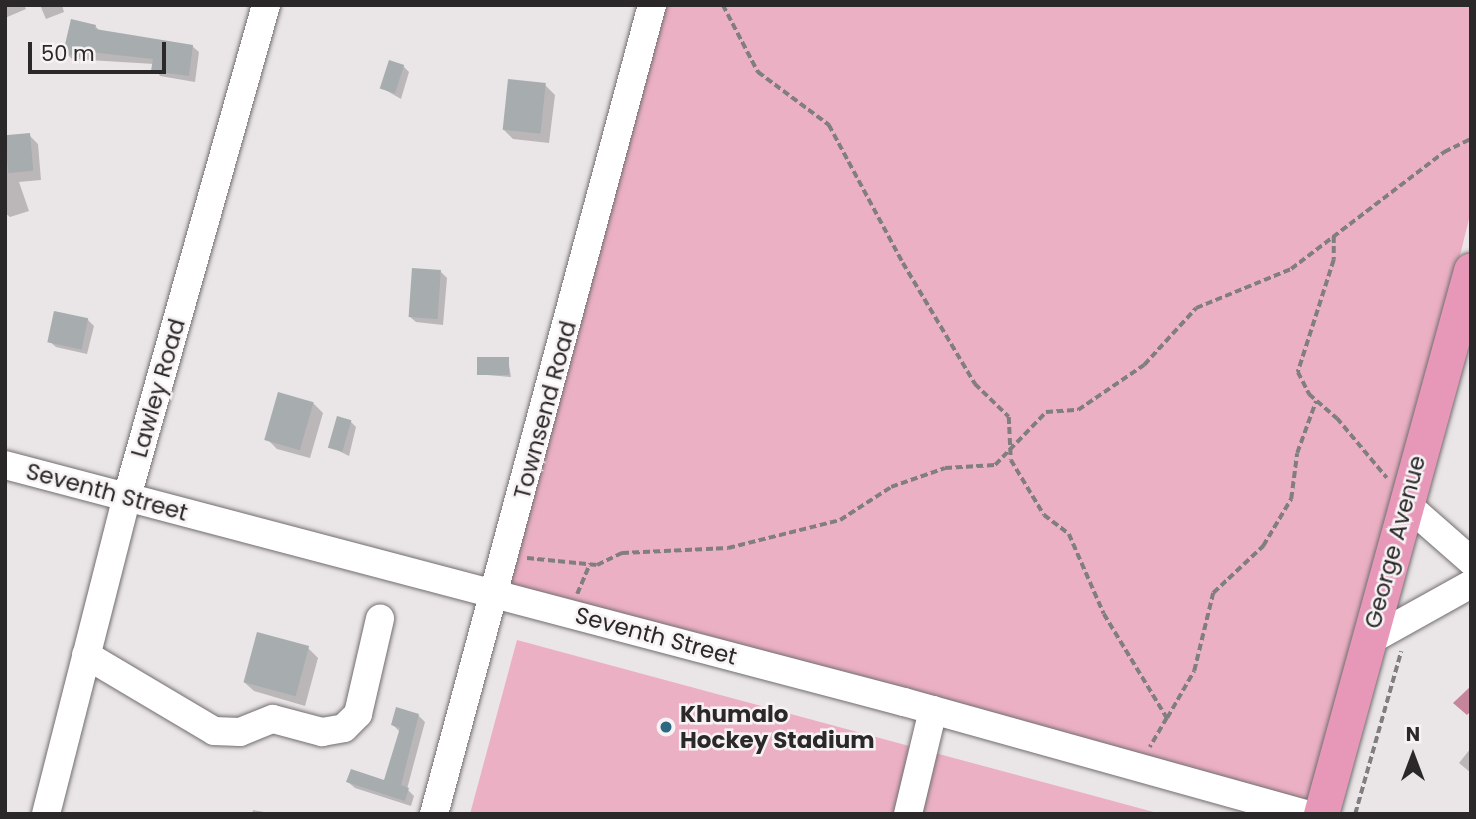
<!DOCTYPE html>
<html>
<head>
<meta charset="utf-8">
<style>
	body { margin:0 }
	#map { position:relative; width:1476px; height:819px; overflow:hidden; background:#eae5e6; font-family:Poppins,sans-serif }
	div>[style] { position:absolute }
	[style*='--x'] { left:calc(var(--x)*1px); top:calc(var(--y)*1px); width:calc(var(--w)*1px); rotate:calc(var(--a)*1deg) }
	.green>* { inset:0; background:#ecb0c4 }
	.water>* { inset:0; background:#c5869b }
	.shadow>* { inset:0; background:#0003 }
	.building>* { inset:0; background:#a7acae; transform-origin:0 0 }
	.path>* { height:3.5px; margin-top:-1.75px; transform-origin:0; background:repeating-linear-gradient(90deg,#817e7e 0 7px,transparent 0 10.5px) }
	.roads { filter:drop-shadow(0 0 2px #726e6f) drop-shadow(0 0 2px #726e6f) }
	.minor>* { height:28px; margin:-14px; padding:0 14px; transform-origin:14px; border-radius:14px; background:#fff }
	.major>* { height:35px; margin:-17.5px; padding:0 17.5px; transform-origin:17.5px; border-radius:17.5px; background:#e798b9 }
	.dots>* { width:19px; height:19px; translate:-50% -50%; box-sizing:border-box; border:4px solid #f7f2f4; border-radius:50% }
	span { translate:-50% -50%; white-space:nowrap; text-align:center; line-height:1.15; -webkit-text-stroke:5px #f7f2f4; paint-order:stroke }
	.street-label { font-size:23px; color:#2a2828 }
	.poi-label { font-size:23px; color:#2a2828; font-weight:700 }
	.left { translate:0 -50%; text-align:left }
	.frame { position:absolute; inset:0; border:7px solid #2a2828; pointer-events:none }
	.north { position:absolute; left:1378px; top:721px; width:70px; height:70px; -webkit-text-stroke:5px #f7f2f4; paint-order:stroke; rotate:0deg; font-size:19px; font-weight:700; line-height:28px; text-align:center; color:#2a2828 }
	.north::after { content:''; display:block; margin:auto; width:24px; height:32px; background:#2a2828; clip-path:polygon(50% 0,100% 100%,50% 72%,0 100%) }
	.scale { position:absolute; left:28px; top:42px; width:138px; height:32px; box-sizing:border-box; border:4px solid #2a2828; border-top:0; padding-left:9px; font-size:21px; line-height:24px; white-space:nowrap; color:#2a2828; -webkit-text-stroke:5px #f7f2f4; paint-order:stroke }
</style>
</head>
<body>
<div id="map">
	<div class="green">
		<div style="clip-path:polygon(655px 5px,1471px 5px,1471px 211px,1321px 814px,495px 593px)"></div>
		<div style="clip-path:polygon(517px 640px,1161px 814px,470px 814px)"></div>
	</div>
	<div class="water">
		<div style="clip-path:polygon(1471px 686px,1471px 711px,1467px 715px,1453px 703px)"></div>
	</div>
	<div class="shadow">
		<div style="clip-path:polygon(5px 5px,24px 5px,26px 9px,5px 18px)"></div>
		<div style="clip-path:polygon(40px 5px,62px 5px,64px 12px,46px 19px)"></div>
		<div style="clip-path:polygon(95px 26px,100px 31px,192px 46px,199px 52px,195px 82px,160px 76px,154px 64px,72px 59px,65px 52px)"></div>
		<div style="clip-path:polygon(403px 66px,409px 72px,401px 99px,382px 88px)"></div>
		<div style="clip-path:polygon(545px 85px,555px 95px,549px 143px,513px 139px,503px 129px)"></div>
		<div style="clip-path:polygon(29px 135px,38px 144px,41px 180px,19px 182px,29px 211px,10px 217px,5px 213px,5px 137px)"></div>
		<div style="clip-path:polygon(441px 272px,447px 278px,443px 325px,416px 322px,409px 316px)"></div>
		<div style="clip-path:polygon(88px 320px,94px 326px,87px 354px,56px 347px,49px 341px)"></div>
		<div style="clip-path:polygon(508px 359px,511px 377px,476px 374px)"></div>
		<div style="clip-path:polygon(313px 403px,323px 413px,310px 458px,277px 449px,267px 439px)"></div>
		<div style="clip-path:polygon(350px 421px,356px 427px,349px 456px,331px 447px)"></div>
		<div style="clip-path:polygon(308px 648px,318px 658px,305px 706px,254px 691px,244px 682px)"></div>
		<div style="clip-path:polygon(418px 715px,425px 722px,407px 789px,414px 796px,411px 806px,355px 788px,348px 782px,385px 782px,400px 732px,393px 725px)"></div>
		<div style="clip-path:polygon(1471px 748px,1471px 773px,1459px 763px)"></div>
		<div style="clip-path:polygon(253px 810px,276px 814px,252px 814px)"></div>
	</div>
	<div class="building">
		<div style="clip-path:polygon(71px 19px,96px 25px,95px 29px,193px 45px,189px 76px,151px 71px,153px 59px,90px 52px,89px 59px,63px 53px)"></div>
		<div style="left:389px;top:60px;width:16px;height:30px;rotate:18deg"></div>
		<div style="left:508px;top:79px;width:38px;height:51px;rotate:6deg"></div>
		<div style="left:30px;top:133px;width:38px;height:25px;rotate:85deg"></div>
		<div style="left:412px;top:268px;width:29px;height:49px;rotate:4deg"></div>
		<div style="left:54px;top:311px;width:35px;height:32px;rotate:12deg"></div>
		<div style="left:477px;top:357px;width:32px;height:18px"></div>
		<div style="left:278px;top:392px;width:37px;height:50px;rotate:16deg"></div>
		<div style="left:337px;top:416px;width:15px;height:33px;rotate:16deg"></div>
		<div style="left:257px;top:632px;width:54px;height:52px;rotate:15deg"></div>
		<div style="clip-path:polygon(396px 707px,419px 714px,401px 785px,409px 788px,405px 801px,346px 782px,351px 769px,384px 780px,400px 728px,391px 725px)"></div>
	</div>
	<div class="path">
		<div style="--x:723;--y:5;--w:76;--a:62.4"></div>
		<div style="--x:758;--y:72;--w:89;--a:36.7"></div>
		<div style="--x:829;--y:125;--w:157;--a:61.8"></div>
		<div style="--x:903;--y:263;--w:141;--a:59.2"></div>
		<div style="--x:975;--y:384;--w:47;--a:44.1"></div>
		<div style="--x:1009;--y:417;--w:43;--a:87.3"></div>
		<div style="--x:1011;--y:460;--w:64;--a:59"></div>
		<div style="--x:1044;--y:515;--w:31;--a:37"></div>
		<div style="--x:1069;--y:534;--w:87;--a:66.4"></div>
		<div style="--x:1104;--y:614;--w:122;--a:58.8"></div>
		<div style="--x:1167;--y:718;--w:34;--a:120"></div>
		<div style="--x:1334;--y:236;--w:24;--a:90"></div>
		<div style="--x:1334;--y:260;--w:118;--a:107.8"></div>
		<div style="--x:1298;--y:372;--w:25;--a:63"></div>
		<div style="--x:1309;--y:394;--w:37;--a:41"></div>
		<div style="--x:1337;--y:418;--w:78;--a:50.2"></div>
		<div style="--x:527;--y:558;--w:70;--a:5.7"></div>
		<div style="--x:597;--y:565;--w:28;--a:-26"></div>
		<div style="--x:622;--y:553;--w:106;--a:-2.7"></div>
		<div style="--x:728;--y:548;--w:115;--a:-14"></div>
		<div style="--x:840;--y:520;--w:61;--a:-32.9"></div>
		<div style="--x:891;--y:487;--w:57;--a:-19.4"></div>
		<div style="--x:945;--y:468;--w:50;--a:-3.4"></div>
		<div style="--x:995;--y:465;--w:74;--a:-46.1"></div>
		<div style="--x:1046;--y:412;--w:32;--a:-4"></div>
		<div style="--x:1078;--y:410;--w:80;--a:-34.3"></div>
		<div style="--x:1144;--y:365;--w:77;--a:-47.6"></div>
		<div style="--x:1196;--y:308;--w:103;--a:-22.3"></div>
		<div style="--x:1291;--y:269;--w:193;--a:-37.4"></div>
		<div style="--x:1444;--y:152;--w:30;--a:-26"></div>
		<div style="--x:577;--y:594;--w:33;--a:-67"></div>
		<div style="--x:1167;--y:718;--w:54;--a:-60.1"></div>
		<div style="--x:1194;--y:671;--w:80;--a:-76.3"></div>
		<div style="--x:1213;--y:593;--w:69;--a:-43.2"></div>
		<div style="--x:1263;--y:546;--w:55;--a:-59.2"></div>
		<div style="--x:1291;--y:499;--w:46;--a:-82.6"></div>
		<div style="--x:1297;--y:453;--w:55;--a:-69.9"></div>
		<div style="--x:1355;--y:814;--w:169;--a:-74.2"></div>
	</div>
	<div class="roads">
		<div class="minor">
			<div style="--x:5;--y:465;--w:930;--a:14.77"></div>
			<div style="--x:904;--y:702;--w:415;--a:15.6"></div>
			<div style="--x:1405;--y:503;--w:88;--a:41.3"></div>
			<div style="--x:1367;--y:642;--w:119;--a:-29.1"></div>
			<div style="--x:86;--y:655;--w:149;--a:30.7"></div>
			<div style="--x:214;--y:731;--w:26;--a:2"></div>
			<div style="--x:240;--y:732;--w:35;--a:-22"></div>
			<div style="--x:273;--y:719;--w:51;--a:14.9"></div>
			<div style="--x:322;--y:732;--w:22;--a:-10"></div>
			<div style="--x:344;--y:728;--w:20;--a:-45"></div>
			<div style="--x:358;--y:714;--w:98;--a:-77"></div>
			<div style="--x:46;--y:814;--w:327;--a:-75.7"></div>
			<div style="--x:127;--y:497;--w:511;--a:-74.22"></div>
			<div style="--x:434;--y:814;--w:838;--a:-74.92"></div>
			<div style="--x:908;--y:814;--w:107;--a:-76.5"></div>
		</div>
		<div class="major">
			<div style="--x:1321;--y:814;--w:564;--a:-74.58"></div>
		</div>
	</div>
	<div class="dots">
		<div style="left:666px;top:727px;background:#2d6780"></div>
	</div>
	<div class="street-label">
		<span style="left:158px;top:388px;rotate:-74deg">Lawley Road</span>
		<span style="left:545px;top:410px;rotate:-75deg">Townsend Road</span>
		<span style="left:107px;top:492px;rotate:15deg">Seventh Street</span>
		<span style="left:1395px;top:542px;rotate:-75deg">George Avenue</span>
		<span style="left:656px;top:636px;rotate:15deg">Seventh Street</span>
	</div>
	<div class="poi-label">
		<span class="left" style="left:680px;top:727px">Khumalo<br>Hockey Stadium</span>
	</div>
	<div class="frame"></div>
	<div class="north">N</div>
	<div class="scale">50 m</div>
</div>
</body>
</html>
